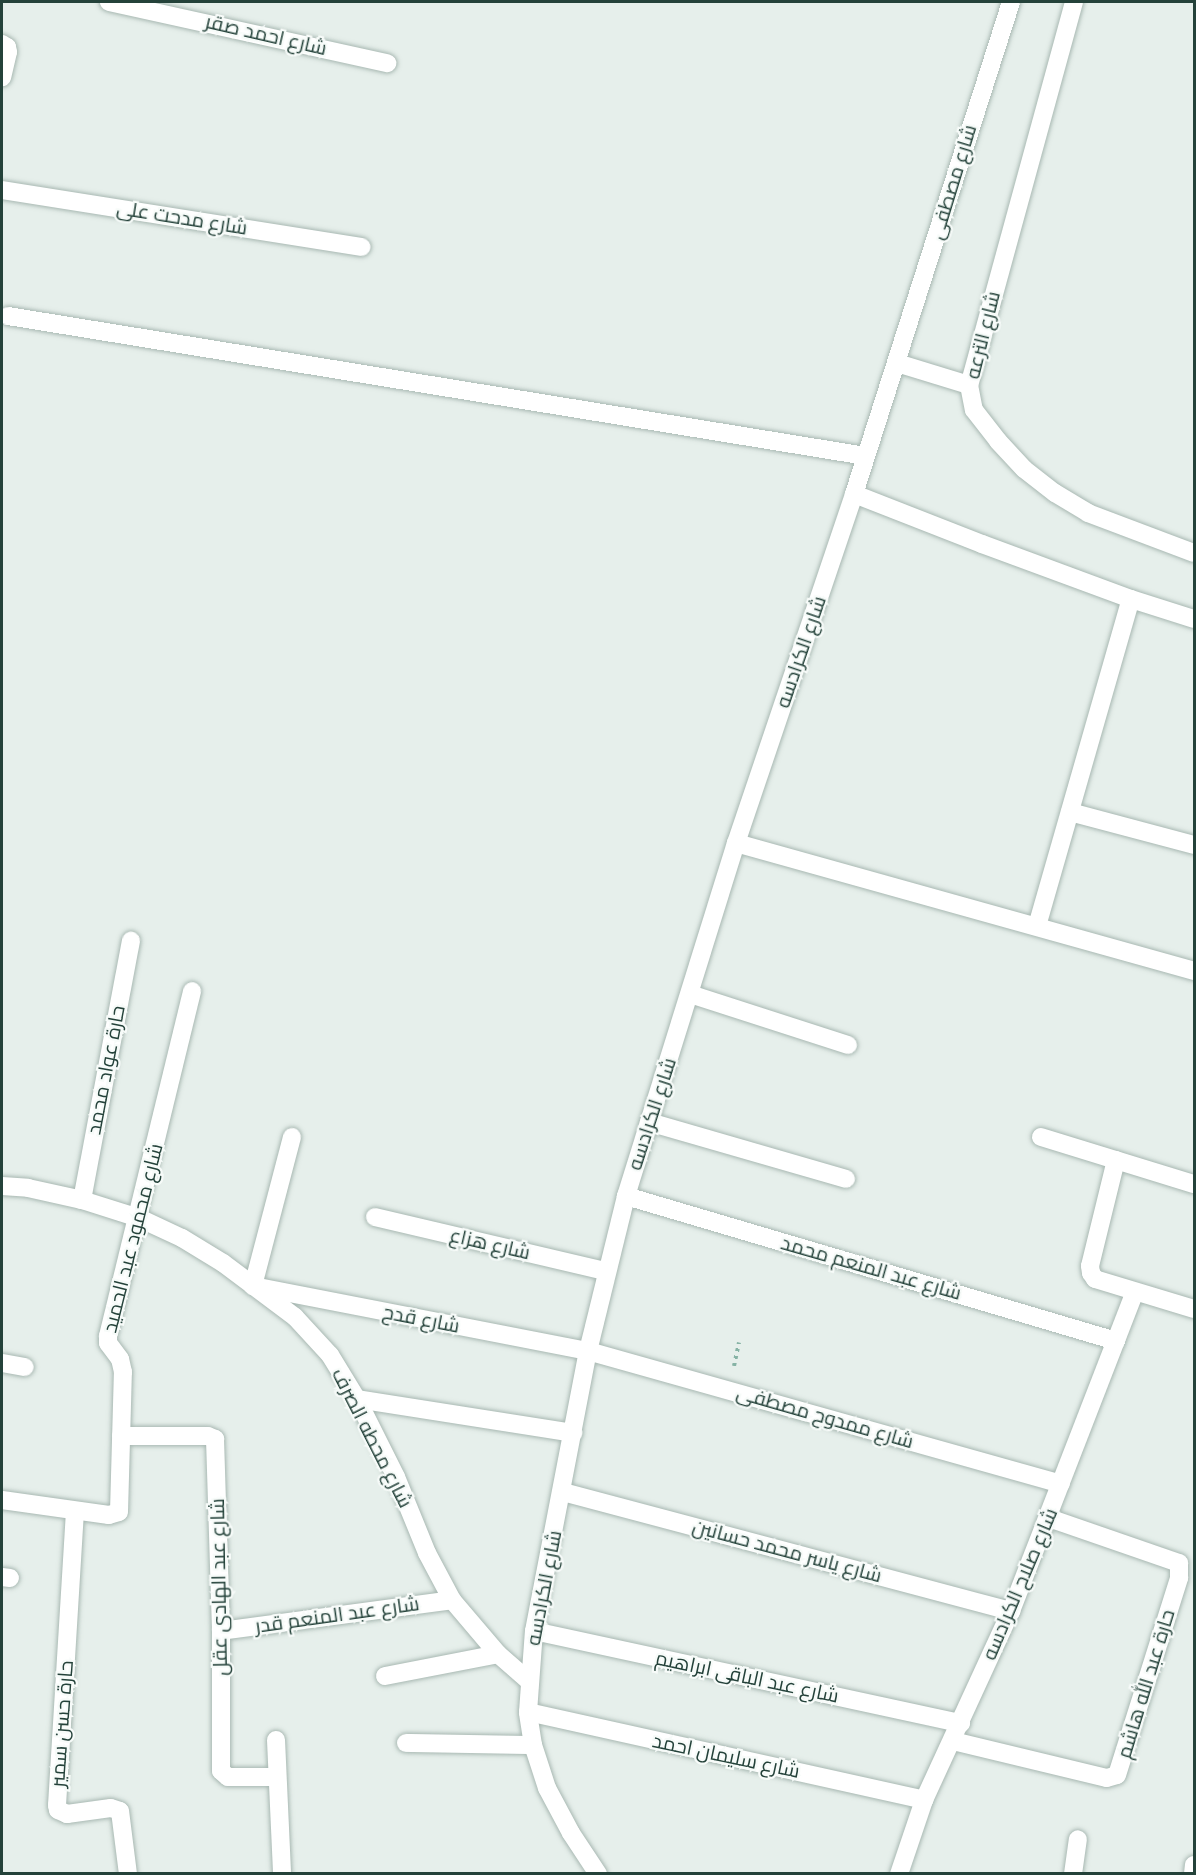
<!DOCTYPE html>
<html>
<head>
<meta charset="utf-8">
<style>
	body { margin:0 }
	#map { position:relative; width:1196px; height:1875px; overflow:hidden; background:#e6efeb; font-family:Karla,Cairo,sans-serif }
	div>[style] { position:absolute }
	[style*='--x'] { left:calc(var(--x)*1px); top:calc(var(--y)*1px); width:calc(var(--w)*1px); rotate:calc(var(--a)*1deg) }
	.path>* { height:4px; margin-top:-2px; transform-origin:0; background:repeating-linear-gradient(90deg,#86b3a5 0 3px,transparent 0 7.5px) }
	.roads { filter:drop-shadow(0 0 2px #a8b8b2) drop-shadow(0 0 2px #a8b8b2) }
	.street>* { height:18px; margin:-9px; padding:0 9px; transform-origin:9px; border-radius:9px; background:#fff }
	span { translate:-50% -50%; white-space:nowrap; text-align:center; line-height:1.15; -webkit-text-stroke:4.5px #f7fbf9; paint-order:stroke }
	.street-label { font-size:20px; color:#24423a }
	.frame { position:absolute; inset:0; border:3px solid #24423a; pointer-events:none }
</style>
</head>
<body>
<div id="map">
	<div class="path">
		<div style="--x:734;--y:1366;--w:24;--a:-78"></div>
	</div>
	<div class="roads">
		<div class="street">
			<div style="--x:109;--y:2;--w:285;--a:12.4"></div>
			<div style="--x:1074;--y:2;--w:397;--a:105.3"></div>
			<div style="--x:969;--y:385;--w:25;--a:79"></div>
			<div style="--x:974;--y:410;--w:39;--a:52"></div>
			<div style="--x:998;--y:441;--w:38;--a:47"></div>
			<div style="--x:1024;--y:469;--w:39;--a:38"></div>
			<div style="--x:1055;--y:493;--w:39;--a:31"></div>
			<div style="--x:1088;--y:513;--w:113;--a:20.7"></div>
			<div style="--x:2;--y:44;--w:6;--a:31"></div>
			<div style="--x:7;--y:47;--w:5;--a:79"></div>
			<div style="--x:8;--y:52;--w:26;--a:103"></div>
			<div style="--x:2;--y:190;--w:364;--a:9"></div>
			<div style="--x:8;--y:316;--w:869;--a:9.27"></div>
			<div style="--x:897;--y:363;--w:75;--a:17"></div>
			<div style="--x:854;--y:494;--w:137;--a:21.3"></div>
			<div style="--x:982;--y:544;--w:159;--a:20.3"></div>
			<div style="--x:1131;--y:599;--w:66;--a:17.6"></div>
			<div style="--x:1070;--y:812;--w:128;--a:14.9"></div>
			<div style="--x:736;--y:843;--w:476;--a:15.6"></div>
			<div style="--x:1037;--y:926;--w:340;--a:-74"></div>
			<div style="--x:690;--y:994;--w:166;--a:17.9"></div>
			<div style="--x:649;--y:1122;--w:205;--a:16.1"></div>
			<div style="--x:292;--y:1137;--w:154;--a:104.7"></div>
			<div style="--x:253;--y:1286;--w:341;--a:11"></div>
			<div style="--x:588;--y:1351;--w:491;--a:15.7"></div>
			<div style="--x:1041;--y:1137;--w:160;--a:17.1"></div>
			<div style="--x:1116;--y:1160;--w:109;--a:103.8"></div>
			<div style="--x:1090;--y:1266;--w:7;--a:82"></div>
			<div style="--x:1091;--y:1273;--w:7;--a:56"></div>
			<div style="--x:1095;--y:1279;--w:103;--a:16.9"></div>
			<div style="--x:2;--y:1186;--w:26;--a:4"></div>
			<div style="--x:28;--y:1188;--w:55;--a:12.5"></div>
			<div style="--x:82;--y:1200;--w:60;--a:17.5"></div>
			<div style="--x:139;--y:1218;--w:47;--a:24.9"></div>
			<div style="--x:182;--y:1238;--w:48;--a:31.4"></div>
			<div style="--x:223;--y:1263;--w:90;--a:36.9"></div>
			<div style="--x:295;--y:1317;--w:52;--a:47.4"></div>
			<div style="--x:330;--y:1355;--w:52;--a:58.5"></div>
			<div style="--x:357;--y:1399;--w:87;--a:63.4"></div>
			<div style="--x:396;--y:1477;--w:82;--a:67.8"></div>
			<div style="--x:427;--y:1553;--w:53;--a:62"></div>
			<div style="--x:452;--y:1600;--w:71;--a:49.6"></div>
			<div style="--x:498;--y:1654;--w:41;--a:41.1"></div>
			<div style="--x:626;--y:1196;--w:511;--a:16.48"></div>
			<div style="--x:82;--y:1200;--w:264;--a:-79.3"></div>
			<div style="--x:375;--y:1217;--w:237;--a:13.2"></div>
			<div style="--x:2;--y:1363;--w:23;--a:10"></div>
			<div style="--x:357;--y:1399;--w:219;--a:8.9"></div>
			<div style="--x:121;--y:1436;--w:87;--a:0"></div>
			<div style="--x:208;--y:1436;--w:8;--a:23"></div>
			<div style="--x:215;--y:1439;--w:192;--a:88.2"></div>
			<div style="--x:221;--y:1631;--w:140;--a:90"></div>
			<div style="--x:221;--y:1771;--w:9;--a:41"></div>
			<div style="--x:228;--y:1777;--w:49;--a:0"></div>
			<div style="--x:563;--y:1492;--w:464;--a:14.9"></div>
			<div style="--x:2;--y:1500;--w:108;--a:8"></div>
			<div style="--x:109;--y:1515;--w:10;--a:-17"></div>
			<div style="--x:119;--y:1512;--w:140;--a:-88.4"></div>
			<div style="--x:123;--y:1372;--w:13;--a:-103"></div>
			<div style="--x:120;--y:1359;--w:20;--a:-127"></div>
			<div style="--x:108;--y:1343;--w:7;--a:-90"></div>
			<div style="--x:108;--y:1336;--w:355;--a:-76.3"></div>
			<div style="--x:75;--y:1511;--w:295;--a:93.5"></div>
			<div style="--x:57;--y:1805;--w:5;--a:79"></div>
			<div style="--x:58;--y:1810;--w:10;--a:24"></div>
			<div style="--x:67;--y:1814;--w:44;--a:-7.8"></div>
			<div style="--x:111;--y:1808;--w:9;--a:18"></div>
			<div style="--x:120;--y:1811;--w:64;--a:82.8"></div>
			<div style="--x:2;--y:1577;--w:8;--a:7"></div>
			<div style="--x:221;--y:1631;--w:233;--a:-7.6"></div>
			<div style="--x:534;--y:1631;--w:437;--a:12.2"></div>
			<div style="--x:385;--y:1676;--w:115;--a:-11"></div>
			<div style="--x:528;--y:1712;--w:406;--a:12.5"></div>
			<div style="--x:276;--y:1740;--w:134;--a:87.4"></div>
			<div style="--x:953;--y:1741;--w:158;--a:13.5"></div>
			<div style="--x:1107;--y:1778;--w:10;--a:-17"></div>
			<div style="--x:1117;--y:1775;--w:207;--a:-72.5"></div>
			<div style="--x:1179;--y:1578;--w:15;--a:-90"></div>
			<div style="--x:1179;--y:1563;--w:138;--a:-160.9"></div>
			<div style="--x:406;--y:1743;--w:127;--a:0.9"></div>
			<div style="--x:598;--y:1874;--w:49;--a:-123.4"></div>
			<div style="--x:571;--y:1833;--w:51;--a:-118.1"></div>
			<div style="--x:547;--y:1788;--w:45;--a:-108"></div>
			<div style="--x:533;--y:1745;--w:33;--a:-99"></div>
			<div style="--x:528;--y:1712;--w:81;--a:-85.8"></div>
			<div style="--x:534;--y:1631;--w:285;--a:-79.1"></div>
			<div style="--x:588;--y:1351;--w:160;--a:-76.2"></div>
			<div style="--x:626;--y:1196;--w:370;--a:-72.7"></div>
			<div style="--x:736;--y:843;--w:368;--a:-71.3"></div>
			<div style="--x:854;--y:494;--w:516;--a:-72.3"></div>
			<div style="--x:899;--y:1874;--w:78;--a:-71.3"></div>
			<div style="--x:924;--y:1800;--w:208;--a:-65.3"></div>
			<div style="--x:1011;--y:1611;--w:342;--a:-68.8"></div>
			<div style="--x:1073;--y:1874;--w:35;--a:-82"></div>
			<div style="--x:1193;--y:1874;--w:9;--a:-84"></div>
		</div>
	</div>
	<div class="street-label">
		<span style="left:266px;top:35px;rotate:13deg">شارع احمد صقر</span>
		<span style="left:953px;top:182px;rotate:-73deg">شارع مصطفى</span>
		<span style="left:182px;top:218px;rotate:9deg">شارع مدحت على</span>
		<span style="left:983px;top:335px;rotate:-76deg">شارع الترعه</span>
		<span style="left:801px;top:652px;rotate:-71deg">شارع الكرادسه</span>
		<span style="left:106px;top:1070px;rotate:-79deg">حارة عواد محمد</span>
		<span style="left:652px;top:1114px;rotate:-72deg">شارع الكرادسه</span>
		<span style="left:133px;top:1238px;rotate:-76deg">شارع محمود عبد الحميد</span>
		<span style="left:490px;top:1244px;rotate:13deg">شارع هزاع</span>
		<span style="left:871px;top:1268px;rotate:16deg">شارع عبد المنعم محمد</span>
		<span style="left:421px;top:1319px;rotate:11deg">شارع قدح</span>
		<span style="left:825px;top:1417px;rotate:16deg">شارع ممدوح مصطفى</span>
		<span style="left:372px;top:1438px;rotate:63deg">شارع محطه الصرف</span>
		<span style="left:787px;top:1551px;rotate:15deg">شارع ياسر محمد حسانين</span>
		<span style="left:1020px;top:1584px;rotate:-67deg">شارع صلاح الكرادسه</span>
		<span style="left:219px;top:1587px;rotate:-91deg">شارع عبد الهادى عقل</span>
		<span style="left:544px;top:1588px;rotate:-79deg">شارع الكرادسه</span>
		<span style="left:337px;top:1615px;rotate:-8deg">شارع عبد المنعم قدر</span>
		<span style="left:747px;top:1677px;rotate:12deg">شارع عبد الباقى ابراهيم</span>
		<span style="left:1146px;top:1684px;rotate:-73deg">حارة عبد الله هاشم</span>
		<span style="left:62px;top:1724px;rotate:-86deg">حارة حسن سمير</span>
		<span style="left:726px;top:1756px;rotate:12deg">شارع سليمان احمد</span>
	</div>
	<div class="frame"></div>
</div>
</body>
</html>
